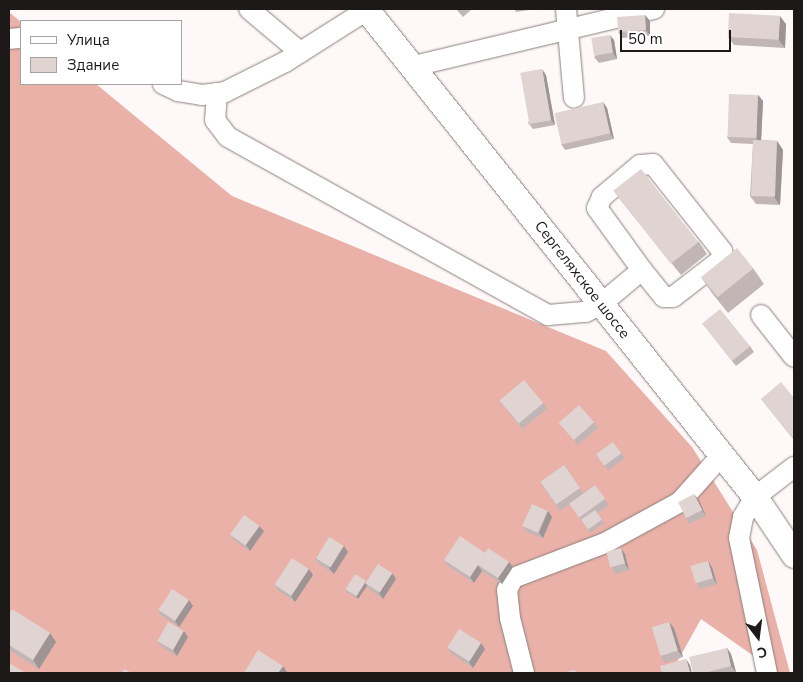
<!DOCTYPE html>
<html>
<head>
<meta charset="utf-8">
<style>
	body { margin:0 }
	#map { position:relative; width:803px; height:682px; overflow:hidden; background:#fef9f8; font-family:"Nunito Sans",sans-serif }
	div>[style] { position:absolute }
	[style*='--x'] { left:calc(var(--x)*1px); top:calc(var(--y)*1px); width:calc(var(--w)*1px); rotate:calc(var(--a)*1deg) }
	.forest>* { inset:0; background:#eab1a8 }
	.roads { filter:drop-shadow(0 0 1px #8a7f7d) drop-shadow(0 0 1px #8a7f7d) }
	.minor>* { height:20px; margin:-10px; padding:0 10px; transform-origin:10px; border-radius:10px; background:#fff }
	.major>* { height:25px; margin:-12.5px; padding:0 12.5px; transform-origin:12.5px; border-radius:12.5px; background:#fff }
	.wall>* { inset:0; background:#c1b6b5; transform-origin:0 0 }
	.shaded-wall>* { inset:0; background:#9d9493 }
	.building>* { inset:0; background:#e0d4d2; transform-origin:0 0 }
	span { translate:-50% -50%; white-space:nowrap; text-align:center; line-height:1.15; -webkit-text-stroke:4px #fff; paint-order:stroke }
	.street-label { font-size:15px; color:#1d1918 }
	.frame { position:absolute; inset:0; border:10px solid #1d1918; pointer-events:none }
	.legend { position:absolute; left:20px; top:20px; width:162px; height:65px; box-sizing:border-box; background:#fff; border:1px solid #a5a3a3; margin:0; padding:6px 9px; list-style:none; font-size:15px; color:#1d1918 }
	.legend li { display:flex; align-items:center; gap:10px; height:25px }
	.legend b { width:25px; border:1px solid #a5a3a3 }
	.north { position:absolute; left:733px; top:612px; width:50px; height:50px; -webkit-text-stroke:4px #fff; paint-order:stroke; rotate:165deg; font-size:14px; font-weight:700; line-height:20px; text-align:center; color:#1d1918 }
	.north::after { content:''; display:block; margin:auto; width:18px; height:22px; background:#1d1918; clip-path:polygon(50% 0,100% 100%,50% 72%,0 100%) }
	.scale { position:absolute; left:620px; top:30px; width:111px; height:22px; box-sizing:border-box; border:2px solid #1d1918; border-top:0; padding-left:6px; font-size:15px; line-height:18px; white-space:nowrap; color:#1d1918; -webkit-text-stroke:4px #fff; paint-order:stroke }
</style>
</head>
<body>
<div id="map">
	<div class="forest">
		<div style="clip-path:polygon(9px 12px,21px 22px,21px 84px,96px 84px,232px 196px,606px 351px,692px 447px,757px 550px,790px 673px,778px 673px,701px 619px,671px 673px,9px 673px)"></div>
	</div>
	<div class="roads">
		<div class="minor">
			<div style="--x:249;--y:9;--w:67;--a:40.1"></div>
			<div style="--x:566;--y:9;--w:89;--a:84.9"></div>
			<div style="--x:9;--y:39;--w:12;--a:-5"></div>
			<div style="--x:414;--y:66;--w:247;--a:-13.4"></div>
			<div style="--x:163;--y:84;--w:17;--a:25"></div>
			<div style="--x:178;--y:91;--w:24;--a:9"></div>
			<div style="--x:202;--y:95;--w:23;--a:-7"></div>
			<div style="--x:225;--y:92;--w:67;--a:-26.6"></div>
			<div style="--x:285;--y:62;--w:97;--a:-32.4"></div>
			<div style="--x:217;--y:93;--w:27;--a:94"></div>
			<div style="--x:215;--y:120;--w:21;--a:53"></div>
			<div style="--x:228;--y:137;--w:366;--a:29.1"></div>
			<div style="--x:548;--y:315;--w:38;--a:-5"></div>
			<div style="--x:586;--y:312;--w:17;--a:-28"></div>
			<div style="--x:601;--y:304;--w:53;--a:-39.7"></div>
			<div style="--x:642;--y:270;--w:35;--a:51"></div>
			<div style="--x:664;--y:297;--w:9;--a:0"></div>
			<div style="--x:673;--y:297;--w:61;--a:-37.6"></div>
			<div style="--x:721;--y:260;--w:9;--a:-84"></div>
			<div style="--x:722;--y:251;--w:111;--a:-128.4"></div>
			<div style="--x:653;--y:164;--w:13;--a:176"></div>
			<div style="--x:640;--y:165;--w:50;--a:139.9"></div>
			<div style="--x:602;--y:197;--w:12;--a:114"></div>
			<div style="--x:597;--y:208;--w:77;--a:54"></div>
			<div style="--x:761;--y:315;--w:53;--a:51.8"></div>
			<div style="--x:524;--y:673;--w:57;--a:-104.3"></div>
			<div style="--x:510;--y:618;--w:28;--a:-96"></div>
			<div style="--x:507;--y:590;--w:13;--a:-63"></div>
			<div style="--x:513;--y:578;--w:98;--a:-20.8"></div>
			<div style="--x:605;--y:543;--w:85;--a:-28.7"></div>
			<div style="--x:680;--y:502;--w:62;--a:-48.3"></div>
			<div style="--x:767;--y:673;--w:138;--a:-101.7"></div>
			<div style="--x:739;--y:538;--w:21;--a:-79"></div>
			<div style="--x:743;--y:517;--w:23;--a:-59"></div>
			<div style="--x:755;--y:497;--w:49;--a:-37.6"></div>
		</div>
		<div class="major">
			<div style="--x:366;--y:9;--w:624;--a:51.44"></div>
			<div style="--x:755;--y:497;--w:70;--a:56.1"></div>
		</div>
	</div>
	<div class="wall">
		<div style="clip-path:polygon(456px 9px,472px 9px,463px 17px)"></div>
		<div style="clip-path:polygon(514px 9px,536px 9px,516px 12px)"></div>
		<div style="clip-path:polygon(645px 15px,650px 21px,650px 36px,622px 38px,618px 32px)"></div>
		<div style="clip-path:polygon(786px 24px,785px 48px,734px 45px,728px 37px)"></div>
		<div style="clip-path:polygon(614px 40px,617px 59px,599px 63px,594px 57px)"></div>
		<div style="clip-path:polygon(546px 75px,555px 125px,533px 129px,528px 123px)"></div>
		<div style="clip-path:polygon(758px 95px,763px 101px,761px 140px,777px 141px,783px 150px,780px 205px,756px 204px,750px 196px,753px 144px,731px 143px,727px 137px)"></div>
		<div style="clip-path:polygon(603px 102px,607px 108px,614px 139px,565px 150px,561px 144px)"></div>
		<div style="clip-path:polygon(614px 191px,699px 242px,707px 254px,681px 275px,622px 202px)"></div>
		<div style="clip-path:polygon(753px 268px,764px 284px,728px 313px,712px 293px,701px 277px)"></div>
		<div style="clip-path:polygon(702px 323px,750px 346px,754px 352px,736px 366px)"></div>
		<div style="clip-path:polygon(794px 398px,794px 440px,761px 399px)"></div>
		<div style="clip-path:polygon(499px 400px,543px 403px,547px 409px,522px 429px)"></div>
		<div style="clip-path:polygon(594px 422px,598px 428px,578px 445px,559px 423px)"></div>
		<div style="left:613px;top:442px;width:20px;height:21px;rotate:53deg"></div>
		<div style="clip-path:polygon(564px 465px,583px 493px,595px 485px,609px 505px,597px 513px,604px 523px,590px 533px,570px 504px,560px 511px,540px 482px)"></div>
		<div style="clip-path:polygon(699px 500px,706px 516px,689px 524px,685px 518px)"></div>
		<div style="clip-path:polygon(548px 511px,552px 517px,543px 538px,527px 532px,523px 526px)"></div>
		<div style="clip-path:polygon(264px 531px,250px 551px,235px 541px,231px 535px)"></div>
		<div style="clip-path:polygon(348px 552px,334px 574px,319px 564px,315px 558px)"></div>
		<div style="clip-path:polygon(485px 553px,509px 562px,513px 567px,502px 584px,482px 571px,474px 583px,448px 566px,444px 560px)"></div>
		<div style="clip-path:polygon(625px 554px,629px 570px,616px 574px,612px 568px)"></div>
		<div style="clip-path:polygon(712px 567px,717px 584px,700px 589px,696px 583px)"></div>
		<div style="clip-path:polygon(392px 573px,396px 579px,383px 599px,369px 589px,367px 586px,358px 599px,347px 592px,345px 589px)"></div>
		<div style="clip-path:polygon(313px 575px,295px 602px,278px 590px,274px 585px)"></div>
		<div style="clip-path:polygon(193px 606px,179px 627px,162px 616px,158px 610px)"></div>
		<div style="clip-path:polygon(9px 614px,56px 642px,39px 669px,9px 650px)"></div>
		<div style="clip-path:polygon(674px 628px,683px 657px,665px 663px,661px 657px)"></div>
		<div style="clip-path:polygon(188px 637px,177px 656px,162px 647px,157px 641px)"></div>
		<div style="clip-path:polygon(447px 647px,485px 649px,473px 668px,451px 653px)"></div>
		<div style="clip-path:polygon(727px 648px,731px 654px,736px 672px,732px 673px,693px 673px)"></div>
	</div>
	<div class="shaded-wall">
		<div style="clip-path:polygon(645px 15px,650px 21px,650px 36px,646px 30px)"></div>
		<div style="clip-path:polygon(780px 16px,786px 24px,785px 48px,778px 39px)"></div>
		<div style="clip-path:polygon(610px 35px,614px 40px,617px 59px,613px 53px)"></div>
		<div style="clip-path:polygon(542px 69px,546px 75px,555px 125px,551px 120px)"></div>
		<div style="clip-path:polygon(758px 95px,763px 101px,761px 144px,756px 138px)"></div>
		<div style="clip-path:polygon(603px 102px,607px 108px,614px 139px,610px 133px)"></div>
		<div style="clip-path:polygon(777px 141px,783px 150px,780px 205px,774px 197px)"></div>
		<div style="clip-path:polygon(694px 494px,699px 500px,706px 516px,702px 510px)"></div>
		<div style="clip-path:polygon(548px 511px,552px 517px,543px 538px,539px 533px)"></div>
		<div style="clip-path:polygon(259px 526px,264px 531px,250px 551px,246px 545px)"></div>
		<div style="clip-path:polygon(344px 546px,348px 552px,334px 574px,329px 568px)"></div>
		<div style="clip-path:polygon(621px 548px,625px 554px,629px 570px,625px 564px)"></div>
		<div style="clip-path:polygon(708px 561px,712px 567px,717px 584px,713px 578px)"></div>
		<div style="clip-path:polygon(509px 562px,513px 567px,502px 584px,498px 578px)"></div>
		<div style="clip-path:polygon(478px 565px,482px 571px,474px 583px,470px 577px)"></div>
		<div style="clip-path:polygon(309px 569px,313px 575px,295px 602px,291px 596px)"></div>
		<div style="clip-path:polygon(392px 573px,396px 579px,383px 599px,379px 593px)"></div>
		<div style="clip-path:polygon(366px 581px,365px 583px,367px 586px,358px 599px,356px 596px)"></div>
		<div style="clip-path:polygon(189px 600px,193px 606px,179px 627px,175px 621px)"></div>
		<div style="clip-path:polygon(669px 622px,674px 628px,683px 657px,678px 651px)"></div>
		<div style="clip-path:polygon(184px 631px,188px 637px,177px 656px,173px 650px)"></div>
		<div style="clip-path:polygon(50px 633px,56px 642px,39px 669px,33px 660px)"></div>
		<div style="clip-path:polygon(481px 643px,485px 649px,473px 668px,469px 662px)"></div>
		<div style="clip-path:polygon(727px 648px,731px 654px,736px 672px,731px 666px)"></div>
		<div style="clip-path:polygon(686px 659px,690px 665px,692px 673px,690px 673px)"></div>
		<div style="clip-path:polygon(283px 666px,287px 672px,286px 673px,278px 673px)"></div>
	</div>
	<div class="building">
		<div style="left:729px;top:13px;width:51px;height:24px;rotate:3deg"></div>
		<div style="left:645px;top:15px;width:15px;height:28px;rotate:86deg"></div>
		<div style="left:610px;top:35px;width:18px;height:19px;rotate:81deg"></div>
		<div style="left:542px;top:69px;width:52px;height:22px;rotate:80deg"></div>
		<div style="left:729px;top:94px;width:29px;height:43px;rotate:2deg"></div>
		<div style="left:603px;top:102px;width:32px;height:50px;rotate:77deg"></div>
		<div style="left:753px;top:140px;width:24px;height:56px;rotate:2deg"></div>
		<div style="left:641px;top:169px;width:93px;height:35px;rotate:52deg"></div>
		<div style="left:737px;top:248px;width:26px;height:46px;rotate:51deg"></div>
		<div style="left:720px;top:309px;width:48px;height:23px;rotate:51deg"></div>
		<div style="left:524px;top:380px;width:30px;height:32px;rotate:50deg"></div>
		<div style="clip-path:polygon(781px 382px,794px 398px,794px 437px,793px 438px,761px 399px)"></div>
		<div style="left:579px;top:405px;width:23px;height:27px;rotate:49deg"></div>
		<div style="left:613px;top:442px;width:14px;height:21px;rotate:54deg"></div>
		<div style="left:564px;top:465px;width:28px;height:29px;rotate:55deg"></div>
		<div style="left:595px;top:485px;width:17px;height:32px;rotate:54deg"></div>
		<div style="left:694px;top:494px;width:18px;height:18px;rotate:63deg"></div>
		<div style="left:532px;top:504px;width:17px;height:24px;rotate:24deg"></div>
		<div style="left:595px;top:510px;width:12px;height:17px;rotate:55deg"></div>
		<div style="left:244px;top:515px;width:19px;height:24px;rotate:36deg"></div>
		<div style="clip-path:polygon(460px 536px,485px 553px,488px 548px,509px 562px,498px 578px,478px 565px,470px 577px,444px 560px)"></div>
		<div style="left:329px;top:537px;width:17px;height:25px;rotate:31deg"></div>
		<div style="left:621px;top:548px;width:16px;height:15px;rotate:76deg"></div>
		<div style="left:292px;top:558px;width:20px;height:32px;rotate:33deg"></div>
		<div style="left:708px;top:561px;width:18px;height:18px;rotate:74deg"></div>
		<div style="left:378px;top:564px;width:17px;height:23px;rotate:33deg"></div>
		<div style="left:355px;top:574px;width:13px;height:18px;rotate:32deg"></div>
		<div style="left:172px;top:589px;width:20px;height:25px;rotate:33deg"></div>
		<div style="clip-path:polygon(12px 609px,50px 633px,33px 660px,9px 645px,9px 614px)"></div>
		<div style="left:168px;top:622px;width:18px;height:22px;rotate:29deg"></div>
		<div style="left:669px;top:622px;width:30px;height:18px;rotate:73deg"></div>
		<div style="left:459px;top:629px;width:26px;height:22px;rotate:32deg"></div>
		<div style="clip-path:polygon(727px 648px,731px 666px,704px 673px,693px 673px,689px 657px)"></div>
		<div style="clip-path:polygon(258px 650px,283px 666px,278px 673px,244px 673px)"></div>
		<div style="clip-path:polygon(686px 659px,690px 673px,662px 673px,660px 666px)"></div>
		<div style="clip-path:polygon(9px 663px,26px 673px,9px 673px)"></div>
		<div style="clip-path:polygon(124px 669px,132px 673px,122px 673px)"></div>
		<div style="clip-path:polygon(575px 670px,576px 673px,561px 673px)"></div>
	</div>
	<div class="street-label">
		<span style="left:582px;top:280px;rotate:52deg">Сергеляхское шоссе</span>
	</div>
	<div class="frame"></div>
	<ul class="legend">
	<li><b style="height:6px;background:#fff"></b>Улица</li>
	<li><b style="height:14px;background:#e0d4d2"></b>Здание</li>
	</ul>
	<div class="north">С</div>
	<div class="scale">50 m</div>
</div>
</body>
</html>
